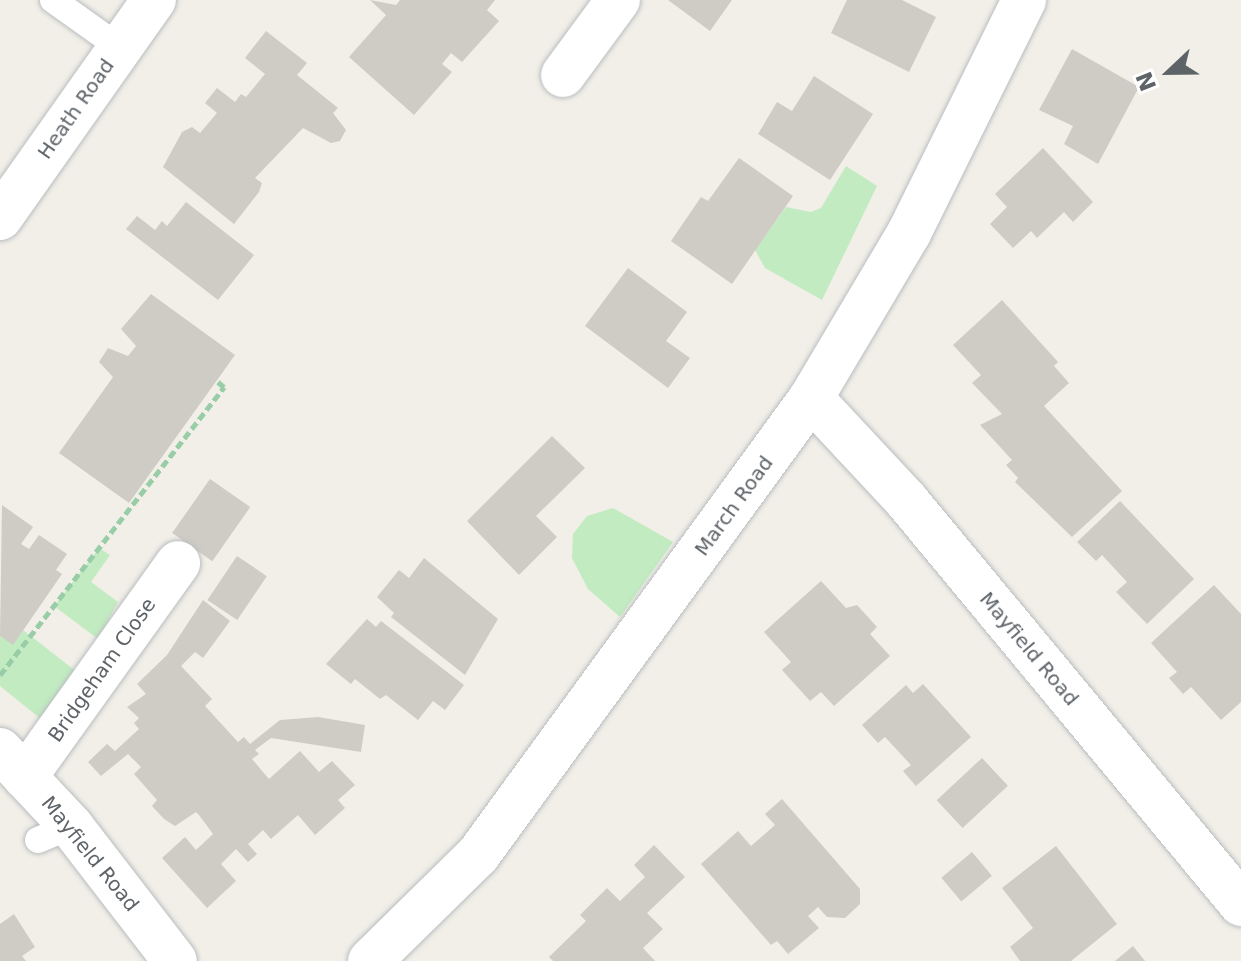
<!DOCTYPE html>
<html>
<head>
<meta charset="utf-8">
<style>
	body { margin:0 }
	#map { position:relative; width:1241px; height:961px; overflow:hidden; background:#f1efe7; font-family:"DejaVu Sans",sans-serif }
	div>[style] { position:absolute }
	[style*='--x'] { left:calc(var(--x)*1px); top:calc(var(--y)*1px); width:calc(var(--w)*1px); rotate:calc(var(--a)*1deg) }
	.green>* { inset:0; background:#c2ebc1 }
	.building>* { inset:0; background:#cfccc5; transform-origin:0 0 }
	.path>* { height:5px; margin-top:-2.5px; transform-origin:0; background:repeating-linear-gradient(90deg,#99cda7 0 8px,transparent 0 12px) }
	.roads { filter:drop-shadow(0 0 2px #b9bdc1) drop-shadow(0 0 2px #b9bdc1) }
	.lane>* { height:26px; margin:-13px; padding:0 13px; transform-origin:13px; border-radius:13px; background:#fff }
	.street>* { height:44px; margin:-22px; padding:0 22px; transform-origin:22px; border-radius:22px; background:#fff }
	.secondary>* { height:44px; margin:-22px; padding:0 22px; transform-origin:22px; border-radius:22px; background:#fff }
	span { translate:-50% -50%; white-space:nowrap; text-align:center; line-height:1.15; -webkit-text-stroke:8px #fff; paint-order:stroke }
	.street-label { font-size:20px; color:#5e6368 }
	.north { position:absolute; left:1129px; top:32px; width:80px; height:80px; -webkit-text-stroke:6px #fff; paint-order:stroke; rotate:248deg; font-size:22px; font-weight:700; line-height:32px; text-align:center; color:#5e6368 }
	.north::after { content:''; display:block; margin:auto; width:28px; height:36px; background:#5e6368; clip-path:polygon(50% 0,100% 100%,50% 72%,0 100%) }
</style>
</head>
<body>
<div id="map">
	<div class="green">
		<div style="clip-path:polygon(846px 166px,877px 186px,822px 300px,765px 268px,755px 250px,786px 207px,811px 212px,821px 208px)"></div>
		<div style="clip-path:polygon(613px 508px,673px 542px,620px 617px,588px 589px,572px 558px,573px 534px,587px 516px)"></div>
		<div style="clip-path:polygon(99px 548px,110px 555px,91px 582px,118px 602px,98px 639px,54px 606px)"></div>
		<div style="clip-path:polygon(23px 630px,77px 672px,41px 719px,0 686px,0 636px,13px 644px)"></div>
	</div>
	<div class="building">
		<div style="clip-path:polygon(370px 0,396px 5px,400px 0,495px 0,487px 10px,499px 21px,462px 62px,451px 53px,442px 64px,452px 72px,414px 115px,349px 57px,386px 15px)"></div>
		<div style="clip-path:polygon(668px 0,732px 0,710px 31px)"></div>
		<div style="clip-path:polygon(847px 0,902px 0,936px 17px,909px 72px,831px 33px)"></div>
		<div style="clip-path:polygon(266px 31px,307px 63px,297px 75px,338px 108px,333px 113px,346px 130px,340px 141px,331px 143px,303px 128px,255px 178px,262px 183px,259px 192px,234px 224px,163px 167px,182px 132px,192px 127px,200px 133px,217px 113px,205px 103px,217px 88px,235px 102px,241px 94px,246px 97px,265px 74px,245px 58px)"></div>
		<div style="clip-path:polygon(1072px 49px,1139px 87px,1098px 164px,1064px 144px,1073px 126px,1039px 110px)"></div>
		<div style="clip-path:polygon(814px 76px,873px 114px,830px 180px,758px 134px,777px 102px,792px 111px)"></div>
		<div style="clip-path:polygon(1043px 148px,1093px 202px,1073px 222px,1064px 212px,1037px 238px,1031px 231px,1013px 248px,990px 224px,1007px 207px,995px 194px)"></div>
		<div style="clip-path:polygon(739px 158px,793px 196px,732px 284px,671px 241px,701px 197px,708px 201px)"></div>
		<div style="clip-path:polygon(186px 202px,254px 255px,218px 300px,126px 229px,137px 216px,155px 230px,162px 221px,167px 226px)"></div>
		<div style="clip-path:polygon(628px 268px,687px 312px,666px 341px,690px 358px,668px 388px,585px 326px)"></div>
		<div style="clip-path:polygon(151px 294px,235px 355px,129px 503px,59px 453px,113px 377px,99px 362px,108px 348px,128px 356px,136px 346px,121px 329px)"></div>
		<div style="clip-path:polygon(1002px 300px,1058px 362px,1054px 366px,1069px 383px,1044px 406px,1122px 491px,1072px 537px,1015px 482px,1018px 478px,1006px 465px,1012px 460px,980px 425px,1002px 414px,972px 383px,981px 375px,953px 345px)"></div>
		<div style="clip-path:polygon(552px 436px,585px 468px,536px 516px,557px 537px,519px 575px,467px 521px)"></div>
		<div style="left:210px;top:479px;width:49px;height:66px;rotate:35deg"></div>
		<div style="clip-path:polygon(1120px 501px,1194px 579px,1147px 624px,1116px 592px,1127px 582px,1102px 555px,1096px 561px,1077px 542px)"></div>
		<div style="clip-path:polygon(2px 505px,33px 527px,21px 544px,29px 549px,39px 535px,67px 554px,56px 570px,62px 574px,13px 645px,0 636px)"></div>
		<div style="left:237px;top:556px;width:36px;height:53px;rotate:34deg"></div>
		<div style="clip-path:polygon(424px 558px,498px 619px,465px 675px,391px 617px,394px 613px,377px 597px,399px 570px,409px 578px)"></div>
		<div style="clip-path:polygon(821px 581px,846px 608px,857px 605px,877px 627px,870px 634px,890px 656px,834px 706px,821px 692px,810px 701px,782px 670px,791px 662px,764px 632px)"></div>
		<div style="clip-path:polygon(1214px 585px,1241px 614px,1241px 702px,1221px 720px,1191px 687px,1183px 694px,1169px 678px,1177px 672px,1151px 643px)"></div>
		<div style="clip-path:polygon(203px 600px,230px 621px,203px 658px,195px 652px,181px 666px,212px 699px,205px 706px,238px 742px,244px 737px,250px 744px,280px 720px,318px 717px,365px 725px,361px 752px,271px 738px,255px 750px,259px 754px,252px 759px,269px 779px,300px 751px,319px 772px,332px 761px,355px 785px,338px 800px,345px 808px,315px 835px,298px 815px,271px 839px,263px 830px,248px 844px,257px 854px,248px 862px,236px 849px,221px 864px,236px 881px,207px 908px,162px 858px,185px 837px,196px 850px,213px 834px,199px 815px,196px 812px,175px 826px,164px 819px,152px 806px,157px 800px,134px 774px,141px 767px,128px 754px,101px 776px,88px 762px,107px 744px,115px 751px,139px 729px,134px 723px,139px 718px,127px 707px,146px 694px,137px 684px,167px 655px)"></div>
		<div style="clip-path:polygon(367px 619px,376px 627px,381px 621px,464px 685px,445px 710px,433px 701px,418px 720px,386px 695px,380px 699px,355px 679px,351px 684px,326px 664px)"></div>
		<div style="clip-path:polygon(923px 684px,971px 737px,916px 786px,903px 771px,911px 765px,885px 737px,878px 743px,862px 725px,906px 685px,913px 693px)"></div>
		<div style="left:982px;top:758px;width:38px;height:62px;rotate:47deg"></div>
		<div style="clip-path:polygon(782px 799px,860px 889px,860px 904px,845px 918px,827px 917px,818px 907px,808px 916px,819px 928px,788px 954px,777px 941px,771px 945px,701px 864px,738px 831px,751px 846px,775px 825px,765px 814px)"></div>
		<div style="clip-path:polygon(654px 845px,685px 877px,647px 913px,663px 929px,643px 948px,655px 961px,553px 961px,549px 957px,586px 921px,580px 915px,607px 888px,620px 901px,645px 877px,634px 865px)"></div>
		<div style="clip-path:polygon(1056px 846px,1117px 924px,1071px 961px,1020px 961px,1010px 947px,1033px 928px,1002px 888px)"></div>
		<div style="left:972px;top:852px;width:31px;height:40px;rotate:50deg"></div>
		<div style="clip-path:polygon(14px 914px,35px 947px,22px 956px,26px 961px,0 961px,0 924px)"></div>
		<div style="clip-path:polygon(1133px 946px,1145px 961px,1115px 961px)"></div>
	</div>
	<div class="path">
		<div style="--x:0;--y:675;--w:365;--a:-52.1"></div>
		<div style="--x:224;--y:387;--w:9;--a:-139"></div>
	</div>
	<div class="roads">
		<div class="lane">
			<div style="--x:53;--y:0;--w:81;--a:35.5"></div>
			<div style="--x:38;--y:840;--w:36;--a:-23"></div>
		</div>
		<div class="street">
			<div style="--x:563;--y:75;--w:93;--a:-53.7"></div>
			<div style="--x:811;--y:398;--w:139;--a:47"></div>
			<div style="--x:906;--y:500;--w:525;--a:50.33"></div>
			<div style="--x:0;--y:750;--w:104;--a:46.9"></div>
			<div style="--x:71;--y:826;--w:170;--a:52.4"></div>
			<div style="--x:25;--y:777;--w:263;--a:-54.4"></div>
			<div style="--x:370;--y:961;--w:151;--a:-44.5"></div>
			<div style="--x:478;--y:855;--w:565;--a:-53.92"></div>
			<div style="--x:811;--y:398;--w:192;--a:-59.3"></div>
			<div style="--x:909;--y:233;--w:260;--a:-63.7"></div>
		</div>
		<div class="secondary">
			<div style="--x:0;--y:218;--w:267;--a:-54.8"></div>
		</div>
	</div>
	<div class="street-label">
		<span style="left:76px;top:109px;rotate:-55deg">Heath Road</span>
		<span style="left:734px;top:506px;rotate:-54deg">March Road</span>
		<span style="left:1029px;top:649px;rotate:50deg">Mayfield Road</span>
		<span style="left:102px;top:670px;rotate:-55deg">Bridgeham Close</span>
		<span style="left:90px;top:854px;rotate:51deg">Mayfield Road</span>
	</div>
	<div class="north">N</div>
</div>
</body>
</html>
